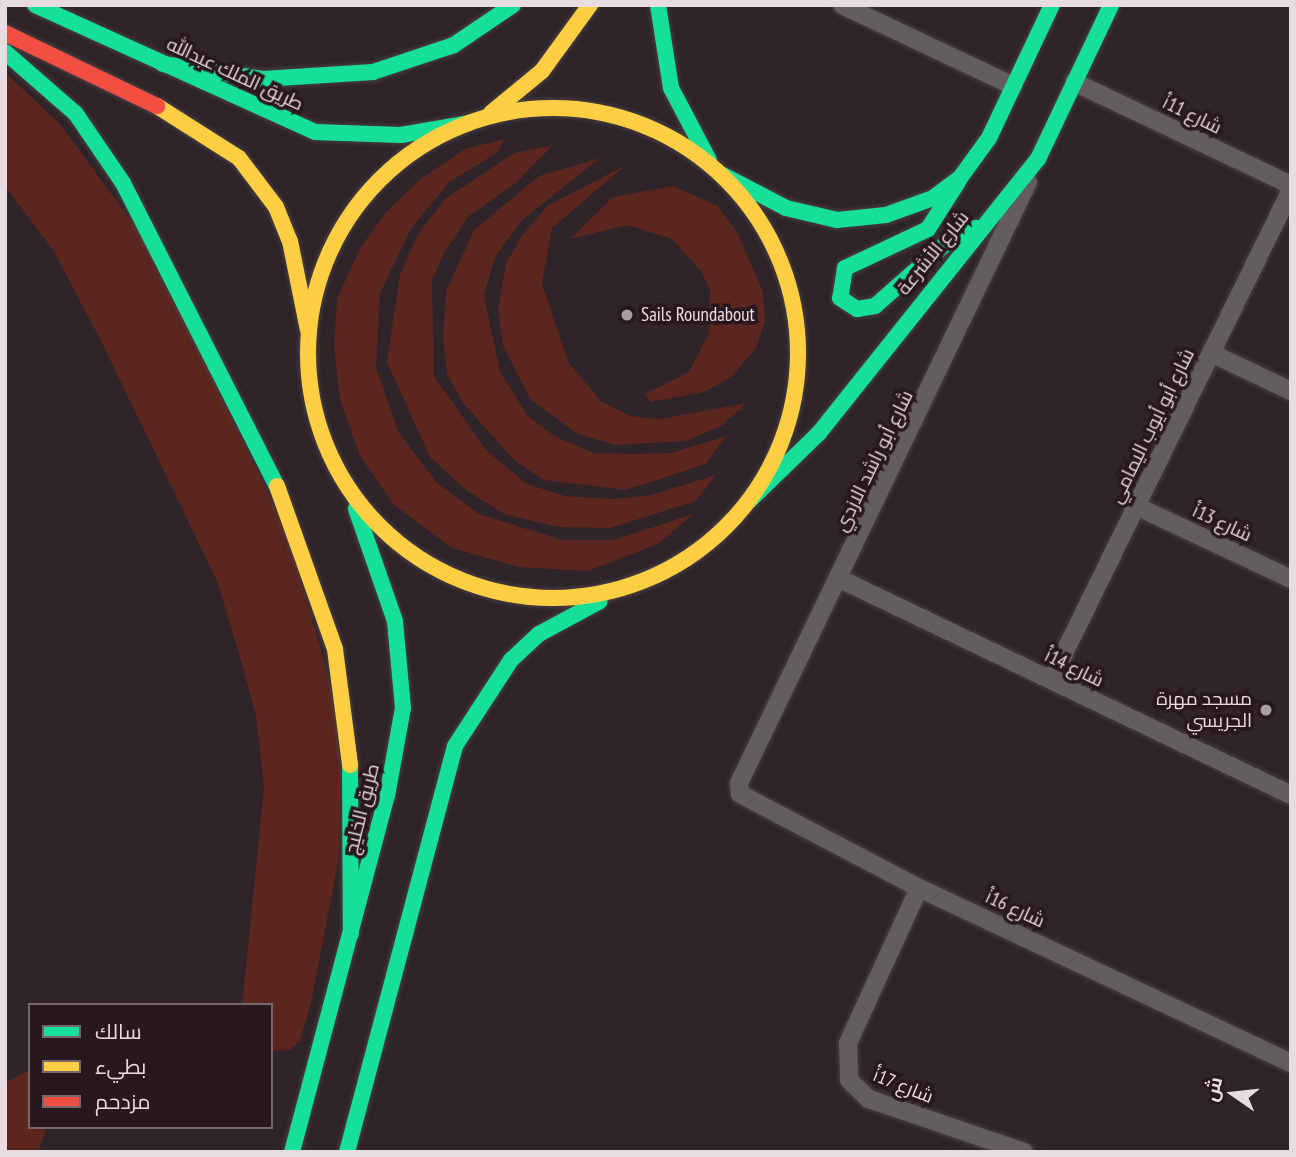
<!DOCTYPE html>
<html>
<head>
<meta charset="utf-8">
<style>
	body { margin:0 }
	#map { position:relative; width:1296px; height:1157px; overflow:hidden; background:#2e2429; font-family:"PT Sans Narrow",Cairo,sans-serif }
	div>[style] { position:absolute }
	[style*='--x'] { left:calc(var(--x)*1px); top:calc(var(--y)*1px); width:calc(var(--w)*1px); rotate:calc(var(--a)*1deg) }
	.green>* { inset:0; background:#5b261d }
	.roads { filter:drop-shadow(0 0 2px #483f43) drop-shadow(0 0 2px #483f43) }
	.street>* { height:18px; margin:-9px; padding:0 9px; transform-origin:9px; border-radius:9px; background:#645d60 }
	.fast>* { height:16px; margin:-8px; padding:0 8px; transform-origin:8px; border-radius:8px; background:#16e098 }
	.slow>* { height:16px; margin:-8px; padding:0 8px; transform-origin:8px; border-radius:8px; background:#ffcf43 }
	.slow>.ring { margin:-8px; padding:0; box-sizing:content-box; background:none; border:16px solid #ffcf43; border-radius:50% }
	.jam>* { height:16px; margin:-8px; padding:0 8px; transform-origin:8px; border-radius:8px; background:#f24e42 }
	.dots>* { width:19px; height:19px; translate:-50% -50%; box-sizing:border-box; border:4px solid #28171e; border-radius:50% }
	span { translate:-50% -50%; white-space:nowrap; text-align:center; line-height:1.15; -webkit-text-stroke:7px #28171e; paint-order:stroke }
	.street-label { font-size:19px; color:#e8dce1 }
	.poi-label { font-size:19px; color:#e8dce1 }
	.left { translate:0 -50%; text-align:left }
	.right { translate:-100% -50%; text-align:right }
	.frame { position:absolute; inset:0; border:7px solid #e8dce1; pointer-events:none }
	.legend { position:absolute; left:28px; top:1003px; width:245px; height:126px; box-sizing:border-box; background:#28171e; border:2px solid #75666c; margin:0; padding:9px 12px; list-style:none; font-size:21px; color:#e8dce1 }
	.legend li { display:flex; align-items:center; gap:14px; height:35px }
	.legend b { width:35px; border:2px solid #75666c }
	.north { position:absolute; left:1198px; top:1059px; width:70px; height:70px; -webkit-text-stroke:5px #28171e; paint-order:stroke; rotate:284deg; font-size:19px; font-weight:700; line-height:28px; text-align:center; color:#e8dce1 }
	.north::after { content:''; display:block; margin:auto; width:24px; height:32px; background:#e8dce1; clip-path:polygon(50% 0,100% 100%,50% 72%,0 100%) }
</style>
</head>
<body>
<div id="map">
	<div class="green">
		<div style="clip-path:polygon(5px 72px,60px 124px,147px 242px,287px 533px,332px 689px,341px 765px,338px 863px,311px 1003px,300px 1041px,289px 1050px,271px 1051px,271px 1005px,242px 1005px,264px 787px,256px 716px,238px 650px,217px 581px,101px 341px,53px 250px,5px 186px)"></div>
		<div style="clip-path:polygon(504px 139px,497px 153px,449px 182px,411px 229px,380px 293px,376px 368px,399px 433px,436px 482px,479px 514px,562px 540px,614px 540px,693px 514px,658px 544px,588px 571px,519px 567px,452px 548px,394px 505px,360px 456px,340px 399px,334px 345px,337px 299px,360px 248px,388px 210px,422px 178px,465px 149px)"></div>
		<div style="clip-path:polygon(553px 145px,516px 183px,469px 216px,444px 253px,432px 281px,434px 376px,486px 450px,527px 484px,565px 496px,612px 499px,651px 495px,716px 475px,696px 501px,610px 528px,558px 527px,504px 514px,466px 490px,430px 457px,387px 362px,400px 275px,418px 234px,445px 199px,514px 153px)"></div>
		<div style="clip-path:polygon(600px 158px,522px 220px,495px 257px,484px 295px,500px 372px,528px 416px,556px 437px,594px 453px,633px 454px,671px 453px,726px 436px,706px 464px,626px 490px,544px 480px,514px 460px,463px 403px,447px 374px,443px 337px,446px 291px,474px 230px,539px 176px)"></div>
		<div style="clip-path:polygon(626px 165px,552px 228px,542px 283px,568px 362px,601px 401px,630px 416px,660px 419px,747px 403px,721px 426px,686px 441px,615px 445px,578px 434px,531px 400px,503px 346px,498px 311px,506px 263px,522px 236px,547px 206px)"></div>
		<div style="clip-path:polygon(673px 186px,718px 206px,738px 234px,763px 292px,765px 321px,756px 348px,731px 377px,704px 392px,651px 402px,645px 394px,689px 372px,709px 333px,710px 290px,701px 271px,672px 239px,628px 225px,570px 239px,613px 197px)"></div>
		<div style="clip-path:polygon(30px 1069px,30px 1127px,47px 1127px,38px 1152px,5px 1152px,5px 1083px)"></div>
	</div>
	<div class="roads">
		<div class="street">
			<div style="--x:842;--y:5;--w:189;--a:25.3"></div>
			<div style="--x:1074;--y:82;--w:240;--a:25.4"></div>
			<div style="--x:1028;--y:182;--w:667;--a:115.68"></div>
			<div style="--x:739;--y:783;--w:11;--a:85"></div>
			<div style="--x:740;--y:794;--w:202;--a:27.7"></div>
			<div style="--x:919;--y:888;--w:411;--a:25.2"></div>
			<div style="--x:1211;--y:353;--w:89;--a:25.4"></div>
			<div style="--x:1136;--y:506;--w:171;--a:25.2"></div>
			<div style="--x:840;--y:579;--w:500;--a:25.59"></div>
			<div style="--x:1051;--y:680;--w:546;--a:-63.9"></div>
			<div style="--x:919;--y:888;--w:170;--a:114.6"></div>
			<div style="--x:848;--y:1043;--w:37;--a:88"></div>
			<div style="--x:849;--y:1080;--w:28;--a:44"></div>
			<div style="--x:869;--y:1099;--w:164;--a:18.9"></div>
		</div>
		<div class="fast">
			<div style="--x:35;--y:5;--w:307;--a:24.4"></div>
			<div style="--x:315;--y:132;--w:86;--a:2"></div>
			<div style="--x:401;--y:135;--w:69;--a:-10"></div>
			<div style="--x:658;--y:5;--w:84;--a:81.1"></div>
			<div style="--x:671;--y:88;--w:81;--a:62.2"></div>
			<div style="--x:5;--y:52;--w:94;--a:41.1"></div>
			<div style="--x:76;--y:114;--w:83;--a:55.7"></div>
			<div style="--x:123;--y:183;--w:340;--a:63.1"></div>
			<div style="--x:163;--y:64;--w:101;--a:8.5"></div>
			<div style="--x:263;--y:79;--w:110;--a:-3.6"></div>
			<div style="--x:373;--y:72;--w:85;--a:-18.4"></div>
			<div style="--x:454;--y:45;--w:71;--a:-34.1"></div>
			<div style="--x:723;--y:175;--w:71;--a:27.6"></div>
			<div style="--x:786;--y:208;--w:52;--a:13.2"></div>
			<div style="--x:837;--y:220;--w:49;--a:-5.8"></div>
			<div style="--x:886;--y:215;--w:50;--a:-19.9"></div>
			<div style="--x:933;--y:198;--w:34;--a:-37"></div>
			<div style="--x:960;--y:178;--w:49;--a:-54.1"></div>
			<div style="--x:989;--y:138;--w:147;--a:-64.7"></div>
			<div style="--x:958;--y:182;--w:56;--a:122.6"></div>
			<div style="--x:928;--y:229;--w:92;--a:154.8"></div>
			<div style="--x:845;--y:268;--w:30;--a:99"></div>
			<div style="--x:840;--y:298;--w:20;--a:33"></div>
			<div style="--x:857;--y:309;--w:18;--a:-9"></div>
			<div style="--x:875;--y:306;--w:100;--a:-41.3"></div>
			<div style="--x:950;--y:240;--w:29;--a:-25"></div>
			<div style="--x:749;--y:501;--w:98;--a:-44.2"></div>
			<div style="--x:819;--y:433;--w:351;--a:-51.4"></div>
			<div style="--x:1038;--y:159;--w:170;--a:-64.6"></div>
			<div style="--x:350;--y:765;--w:169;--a:89.7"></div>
			<div style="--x:292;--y:1152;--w:368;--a:-75.1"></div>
			<div style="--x:387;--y:796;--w:89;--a:-79.7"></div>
			<div style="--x:403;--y:708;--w:87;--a:-95.3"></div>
			<div style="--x:395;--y:621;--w:119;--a:-109.2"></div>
			<div style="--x:347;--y:1152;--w:420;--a:-75.1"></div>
			<div style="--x:455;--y:746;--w:103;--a:-56.9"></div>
			<div style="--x:511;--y:660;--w:38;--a:-43"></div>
			<div style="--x:539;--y:634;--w:69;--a:-28.4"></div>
		</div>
		<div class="slow">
			<div style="--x:157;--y:106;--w:97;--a:32.4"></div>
			<div style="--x:239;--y:158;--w:61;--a:52.9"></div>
			<div style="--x:276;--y:207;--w:37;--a:68"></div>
			<div style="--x:290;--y:241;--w:91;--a:78.6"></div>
			<div class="ring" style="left:308px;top:108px;width:474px;height:474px"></div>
			<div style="--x:491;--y:113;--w:66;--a:-39.5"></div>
			<div style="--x:542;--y:71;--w:82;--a:-54"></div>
			<div style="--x:277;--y:486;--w:173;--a:70.4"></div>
			<div style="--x:335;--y:649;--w:117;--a:82.6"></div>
		</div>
		<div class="jam">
			<div style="--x:5;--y:33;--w:169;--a:25.7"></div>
		</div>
	</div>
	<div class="dots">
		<div style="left:627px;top:315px;background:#a79ca1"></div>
		<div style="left:1266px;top:710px;background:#a79ca1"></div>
	</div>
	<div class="street-label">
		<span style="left:235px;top:74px;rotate:25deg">طريق الملك عبدالله</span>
		<span style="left:1192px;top:115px;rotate:26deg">شارع 11أ</span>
		<span style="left:933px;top:253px;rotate:-51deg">شارع الأشرعة</span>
		<span style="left:1152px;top:426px;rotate:-64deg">شارع أبو أيوب اليمامي</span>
		<span style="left:874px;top:461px;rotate:-64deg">شارع أبو راشد الازدي</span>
		<span style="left:1222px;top:523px;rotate:25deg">شارع 13أ</span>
		<span style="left:1074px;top:668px;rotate:26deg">شارع 14أ</span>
		<span style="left:362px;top:809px;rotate:-76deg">طريق الخليج</span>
		<span style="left:1015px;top:909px;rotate:25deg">شارع 16أ</span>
		<span style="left:903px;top:1086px;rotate:22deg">شارع 17أ</span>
	</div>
	<div class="poi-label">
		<span class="left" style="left:641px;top:315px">Sails Roundabout</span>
		<span class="right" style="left:1252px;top:710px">مسجد مهرة<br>الجريسي</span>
	</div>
	<div class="frame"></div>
	<ul class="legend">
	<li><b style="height:9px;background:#16e098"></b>سالك</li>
	<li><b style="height:9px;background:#ffcf43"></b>بطيء</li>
	<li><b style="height:9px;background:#f24e42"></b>مزدحم</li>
	</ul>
	<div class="north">ش</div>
</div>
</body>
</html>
